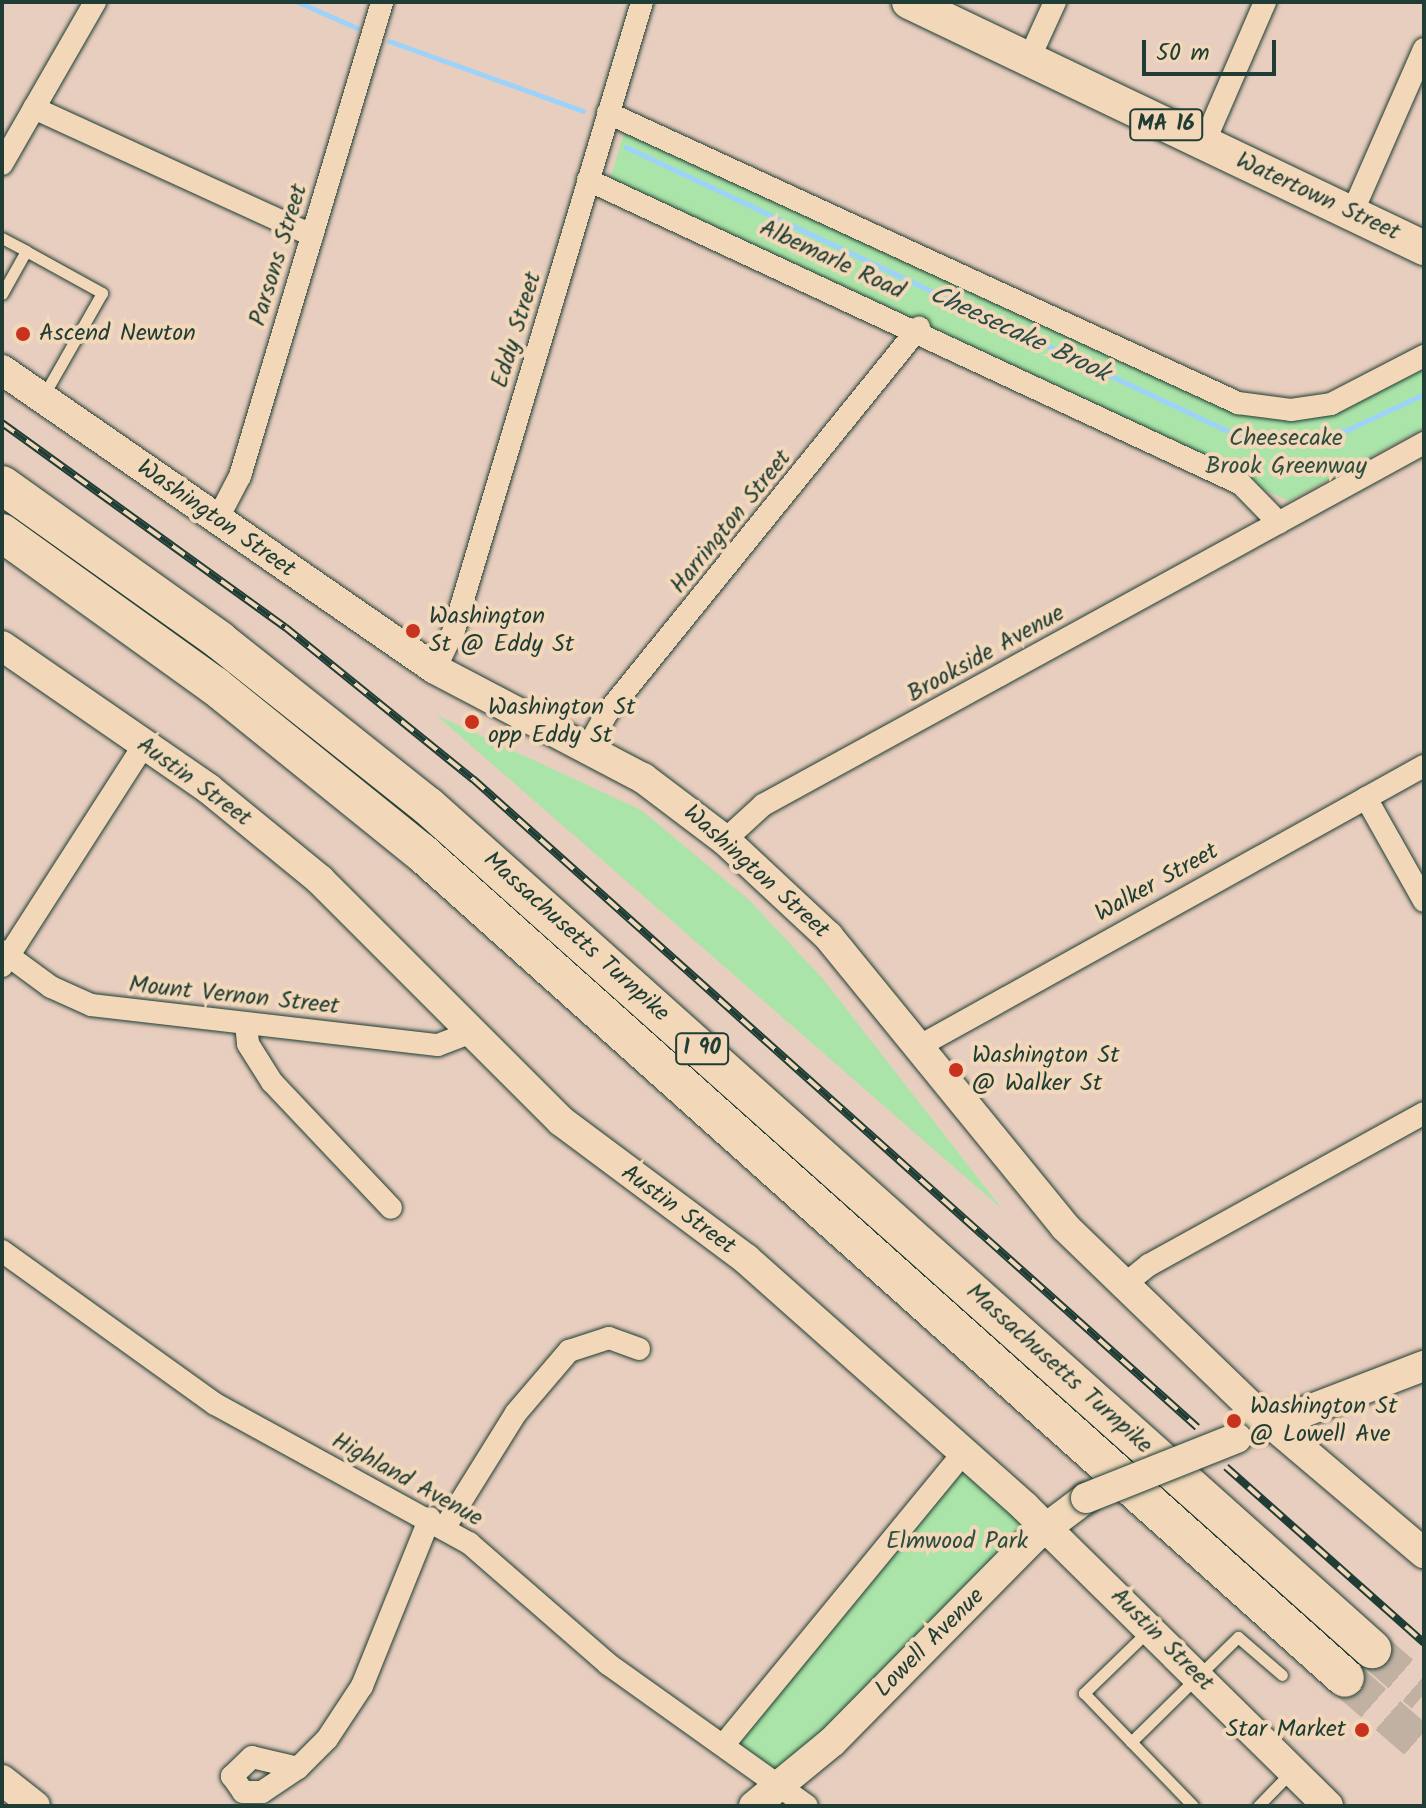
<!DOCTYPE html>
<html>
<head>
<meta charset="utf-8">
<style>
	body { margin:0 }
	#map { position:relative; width:1426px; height:1808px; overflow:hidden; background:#e8cebf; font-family:Kalam,sans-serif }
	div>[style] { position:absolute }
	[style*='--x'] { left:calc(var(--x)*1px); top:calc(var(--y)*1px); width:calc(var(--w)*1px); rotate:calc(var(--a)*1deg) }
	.green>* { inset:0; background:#aae4a8 }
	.stream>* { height:5px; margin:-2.5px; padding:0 2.5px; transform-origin:2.5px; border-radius:2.5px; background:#9dd2fb }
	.highway-tunnel>* { height:38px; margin-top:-19px; transform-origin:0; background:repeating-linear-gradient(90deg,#c0b1a3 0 38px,transparent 0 57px) }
	.roads { filter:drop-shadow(0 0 2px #1f3d34) drop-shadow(0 0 2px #1f3d34) }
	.lane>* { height:11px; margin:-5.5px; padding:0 5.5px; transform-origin:5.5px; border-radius:5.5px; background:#f2d8b9 }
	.street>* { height:22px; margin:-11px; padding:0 11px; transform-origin:11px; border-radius:11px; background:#f2d8b9 }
	.secondary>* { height:30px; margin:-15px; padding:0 15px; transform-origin:15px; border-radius:15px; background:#f2d8b9 }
	.primary>* { height:34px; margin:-17px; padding:0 17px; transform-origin:17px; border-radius:17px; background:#f2d8b9 }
	.highway>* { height:38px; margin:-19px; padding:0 19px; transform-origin:19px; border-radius:19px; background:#f2d8b9 }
	.rail>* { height:8px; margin-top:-4px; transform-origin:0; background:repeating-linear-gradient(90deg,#f2d8b9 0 15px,#1f3d34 0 30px); box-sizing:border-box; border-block:2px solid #1f3d34 }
	.bridges { filter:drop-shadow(0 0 2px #1f3d34) drop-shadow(0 0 2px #1f3d34) }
	.secondary-bridge>* { height:30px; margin:-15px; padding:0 15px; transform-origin:15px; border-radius:15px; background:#f2d8b9 }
	.dots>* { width:22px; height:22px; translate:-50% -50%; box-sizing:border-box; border:4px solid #f2d8b9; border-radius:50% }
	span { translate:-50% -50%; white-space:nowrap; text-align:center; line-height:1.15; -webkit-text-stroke:8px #f2d8b9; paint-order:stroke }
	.shield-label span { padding:2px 6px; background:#f2d8b9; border:2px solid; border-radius:6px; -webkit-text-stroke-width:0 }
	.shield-label { font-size:22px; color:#1f3d34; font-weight:700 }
	.street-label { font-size:24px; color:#1f3d34 }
	.poi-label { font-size:24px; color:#1f3d34 }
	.left { translate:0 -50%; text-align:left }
	.right { translate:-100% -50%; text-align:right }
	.park-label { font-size:24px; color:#2d4e40 }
	.water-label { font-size:26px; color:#2c4c48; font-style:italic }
	.frame { position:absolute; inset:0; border:4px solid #1f3d34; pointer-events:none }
	.scale { position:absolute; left:1142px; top:40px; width:134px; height:36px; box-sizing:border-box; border:4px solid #1f3d34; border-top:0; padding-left:10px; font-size:24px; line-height:28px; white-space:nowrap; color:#1f3d34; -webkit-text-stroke:6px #f2d8b9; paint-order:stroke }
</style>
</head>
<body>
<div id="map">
	<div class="green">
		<div style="clip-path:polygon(628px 119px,1227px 400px,1291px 410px,1424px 353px,1424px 428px,1289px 501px,608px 186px)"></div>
		<div style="clip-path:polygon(436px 715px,641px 810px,749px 900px,823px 979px,1002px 1209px)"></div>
		<div style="clip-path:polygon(964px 1452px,1046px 1527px,783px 1785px,725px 1743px)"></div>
	</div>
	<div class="stream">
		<div style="--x:298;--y:2;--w:64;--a:23.8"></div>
		<div style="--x:389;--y:41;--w:206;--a:19.8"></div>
		<div style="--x:626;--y:147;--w:670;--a:25.26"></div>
		<div style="--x:1232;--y:433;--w:38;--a:11"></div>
		<div style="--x:1269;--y:440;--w:79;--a:-7.3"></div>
		<div style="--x:1347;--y:430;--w:85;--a:-25.1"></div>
	</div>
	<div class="highway-tunnel">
		<div style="--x:1372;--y:1649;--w:69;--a:40.9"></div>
		<div style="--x:1345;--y:1678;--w:105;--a:41.1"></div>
	</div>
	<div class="roads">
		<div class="lane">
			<div style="--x:2;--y:238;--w:27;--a:28"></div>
			<div style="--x:26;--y:251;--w:49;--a:119.2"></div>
			<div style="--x:26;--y:251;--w:87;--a:28.9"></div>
			<div style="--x:102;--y:293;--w:121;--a:119.7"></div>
			<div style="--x:1147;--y:1632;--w:88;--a:135.9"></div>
			<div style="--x:1084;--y:1693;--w:157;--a:46"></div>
			<div style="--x:1131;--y:1742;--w:150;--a:-44.5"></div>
			<div style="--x:1238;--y:1637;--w:58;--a:40.8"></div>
			<div style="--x:1258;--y:1806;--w:49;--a:-45.8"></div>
		</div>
		<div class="street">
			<div style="--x:1029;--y:59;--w:63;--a:-65.5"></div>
			<div style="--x:34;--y:108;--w:306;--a:24.6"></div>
			<div style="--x:608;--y:113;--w:694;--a:24.72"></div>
			<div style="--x:1238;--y:403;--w:53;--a:7.5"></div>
			<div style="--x:1291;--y:410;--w:40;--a:-8.5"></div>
			<div style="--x:1331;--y:404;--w:105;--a:-27.3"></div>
			<div style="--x:1204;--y:143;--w:154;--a:-66.6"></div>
			<div style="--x:2;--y:164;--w:187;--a:-60.1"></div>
			<div style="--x:588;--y:180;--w:720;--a:24.96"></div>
			<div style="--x:1241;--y:484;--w:54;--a:45.7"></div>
			<div style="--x:1352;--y:213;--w:179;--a:-66.3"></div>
			<div style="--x:217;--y:520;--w:50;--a:-62.4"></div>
			<div style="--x:240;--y:476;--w:495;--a:-73.3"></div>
			<div style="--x:435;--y:669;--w:43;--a:-64"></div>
			<div style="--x:454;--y:630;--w:656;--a:-73.33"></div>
			<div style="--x:586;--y:750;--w:43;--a:-60.4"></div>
			<div style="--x:607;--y:713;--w:496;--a:-51"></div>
			<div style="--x:1366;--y:798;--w:118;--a:60.6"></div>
			<div style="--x:725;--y:840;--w:52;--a:-42.6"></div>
			<div style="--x:763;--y:805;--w:754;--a:-28.71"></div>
			<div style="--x:2;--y:951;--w:61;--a:36.3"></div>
			<div style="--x:51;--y:987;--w:44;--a:24.2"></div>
			<div style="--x:91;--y:1005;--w:349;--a:6.6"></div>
			<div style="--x:438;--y:1045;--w:39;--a:-21"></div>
			<div style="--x:2;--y:966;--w:263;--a:-57.3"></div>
			<div style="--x:246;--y:1024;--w:20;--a:84"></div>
			<div style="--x:248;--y:1044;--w:45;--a:57.7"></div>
			<div style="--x:272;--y:1082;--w:173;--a:46.6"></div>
			<div style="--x:916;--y:1048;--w:581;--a:-29.04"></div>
			<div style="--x:2;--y:1251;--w:262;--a:35.7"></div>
			<div style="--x:215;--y:1404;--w:290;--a:28.7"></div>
			<div style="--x:469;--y:1543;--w:184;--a:41"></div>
			<div style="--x:608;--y:1664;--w:244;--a:35.5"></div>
			<div style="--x:1124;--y:1285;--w:32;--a:-39"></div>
			<div style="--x:1149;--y:1265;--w:314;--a:-28.9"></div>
			<div style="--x:445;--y:1527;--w:134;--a:-58.1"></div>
			<div style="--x:516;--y:1413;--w:82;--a:-49.5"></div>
			<div style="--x:569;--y:1351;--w:42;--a:-18"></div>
			<div style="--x:609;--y:1338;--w:32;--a:20"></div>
			<div style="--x:725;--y:1743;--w:377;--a:-50.6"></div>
			<div style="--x:298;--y:1768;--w:47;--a:-166.6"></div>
			<div style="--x:252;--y:1757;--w:28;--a:136"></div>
			<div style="--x:232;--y:1776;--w:19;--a:55"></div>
			<div style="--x:243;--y:1792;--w:19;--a:0"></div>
			<div style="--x:262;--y:1792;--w:43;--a:-33.7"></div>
			<div style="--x:298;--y:1768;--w:41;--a:-45"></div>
			<div style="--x:327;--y:1739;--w:64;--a:-56.6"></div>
			<div style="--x:362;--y:1686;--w:181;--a:-68"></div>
		</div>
		<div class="secondary">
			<div style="--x:2;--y:370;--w:526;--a:34.63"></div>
			<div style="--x:435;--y:669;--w:235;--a:27.7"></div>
			<div style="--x:643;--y:778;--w:103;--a:37.1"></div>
			<div style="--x:725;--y:840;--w:141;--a:43"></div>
			<div style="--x:828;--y:936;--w:375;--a:50.8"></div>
			<div style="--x:1065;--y:1227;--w:255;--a:44"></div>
			<div style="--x:1248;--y:1404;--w:231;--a:40.3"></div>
			<div style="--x:2;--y:646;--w:252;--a:34.6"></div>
			<div style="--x:209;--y:789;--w:144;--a:39.3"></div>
			<div style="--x:320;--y:880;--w:341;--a:45"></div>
			<div style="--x:561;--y:1121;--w:231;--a:36.7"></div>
			<div style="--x:746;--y:1259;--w:372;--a:41.6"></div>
			<div style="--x:1024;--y:1506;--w:427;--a:44.6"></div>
			<div style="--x:1257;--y:1430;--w:179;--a:-21"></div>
			<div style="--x:2;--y:1780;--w:42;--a:38.2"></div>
			<div style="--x:754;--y:1806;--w:101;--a:-39.4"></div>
			<div style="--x:832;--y:1742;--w:286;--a:-45.4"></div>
			<div style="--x:1033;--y:1538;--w:66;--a:-37"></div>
		</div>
		<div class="primary">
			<div style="--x:909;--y:2;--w:571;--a:25.53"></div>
		</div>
		<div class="highway">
			<div style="--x:2;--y:485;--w:267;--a:35.5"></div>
			<div style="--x:219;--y:640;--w:267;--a:38.5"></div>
			<div style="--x:428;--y:806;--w:1266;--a:41.77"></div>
			<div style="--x:2;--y:533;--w:262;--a:35.7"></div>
			<div style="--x:215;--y:686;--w:265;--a:38.9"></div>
			<div style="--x:421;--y:852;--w:1239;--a:41.79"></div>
		</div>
	</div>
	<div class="rail">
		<div style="--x:2;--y:423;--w:349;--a:35.8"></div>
		<div style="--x:285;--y:627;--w:242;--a:39"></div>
		<div style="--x:473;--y:779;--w:972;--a:41.83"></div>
		<div style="--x:1226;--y:1467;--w:265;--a:41.6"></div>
	</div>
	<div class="bridges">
		<div class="secondary-bridge">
			<div style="--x:1086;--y:1498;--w:162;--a:-21.7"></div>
		</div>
	</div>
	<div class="dots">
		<div style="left:23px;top:334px;background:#c8321e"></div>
		<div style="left:413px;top:631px;background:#c8321e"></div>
		<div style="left:472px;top:722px;background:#c8321e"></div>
		<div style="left:956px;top:1070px;background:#c8321e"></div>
		<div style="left:1234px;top:1421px;background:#c8321e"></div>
		<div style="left:1362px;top:1730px;background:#c8321e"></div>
	</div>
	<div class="shield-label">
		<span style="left:1166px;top:125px">MA 16</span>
		<span style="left:702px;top:1049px">I 90</span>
	</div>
	<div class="street-label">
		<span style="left:1318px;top:197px;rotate:25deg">Watertown Street</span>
		<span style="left:279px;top:255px;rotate:-73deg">Parsons Street</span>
		<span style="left:832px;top:260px;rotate:25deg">Albemarle Road</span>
		<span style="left:517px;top:330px;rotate:-73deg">Eddy Street</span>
		<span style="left:216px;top:519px;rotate:35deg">Washington Street</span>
		<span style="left:731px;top:522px;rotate:-51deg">Harrington Street</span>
		<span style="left:986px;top:654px;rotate:-29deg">Brookside Avenue</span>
		<span style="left:194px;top:782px;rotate:36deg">Austin Street</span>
		<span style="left:756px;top:872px;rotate:42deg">Washington Street</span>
		<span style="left:1157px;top:883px;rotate:-29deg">Walker Street</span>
		<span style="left:576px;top:937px;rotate:42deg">Massachusetts Turnpike</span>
		<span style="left:234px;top:996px;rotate:6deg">Mount Vernon Street</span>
		<span style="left:678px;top:1210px;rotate:36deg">Austin Street</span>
		<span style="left:1059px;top:1369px;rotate:42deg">Massachusetts Turnpike</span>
		<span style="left:407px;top:1480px;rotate:29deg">Highland Avenue</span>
		<span style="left:1162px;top:1640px;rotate:45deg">Austin Street</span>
		<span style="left:930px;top:1643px;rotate:-45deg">Lowell Avenue</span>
	</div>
	<div class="poi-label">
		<span class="left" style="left:39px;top:334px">Ascend Newton</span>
		<span class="left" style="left:429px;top:631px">Washington<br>St @ Eddy St</span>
		<span class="left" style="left:488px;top:722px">Washington St<br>opp Eddy St</span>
		<span class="left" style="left:972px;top:1070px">Washington St<br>@ Walker St</span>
		<span class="left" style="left:1250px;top:1421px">Washington St<br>@ Lowell Ave</span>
		<span class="right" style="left:1346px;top:1730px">Star Market</span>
	</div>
	<div class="park-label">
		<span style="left:1286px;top:453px">Cheesecake<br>Brook Greenway</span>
		<span style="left:957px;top:1542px">Elmwood Park</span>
	</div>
	<div class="water-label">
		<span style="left:1019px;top:335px;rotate:25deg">Cheesecake Brook</span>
	</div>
	<div class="frame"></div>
	<div class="scale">50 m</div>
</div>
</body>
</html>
